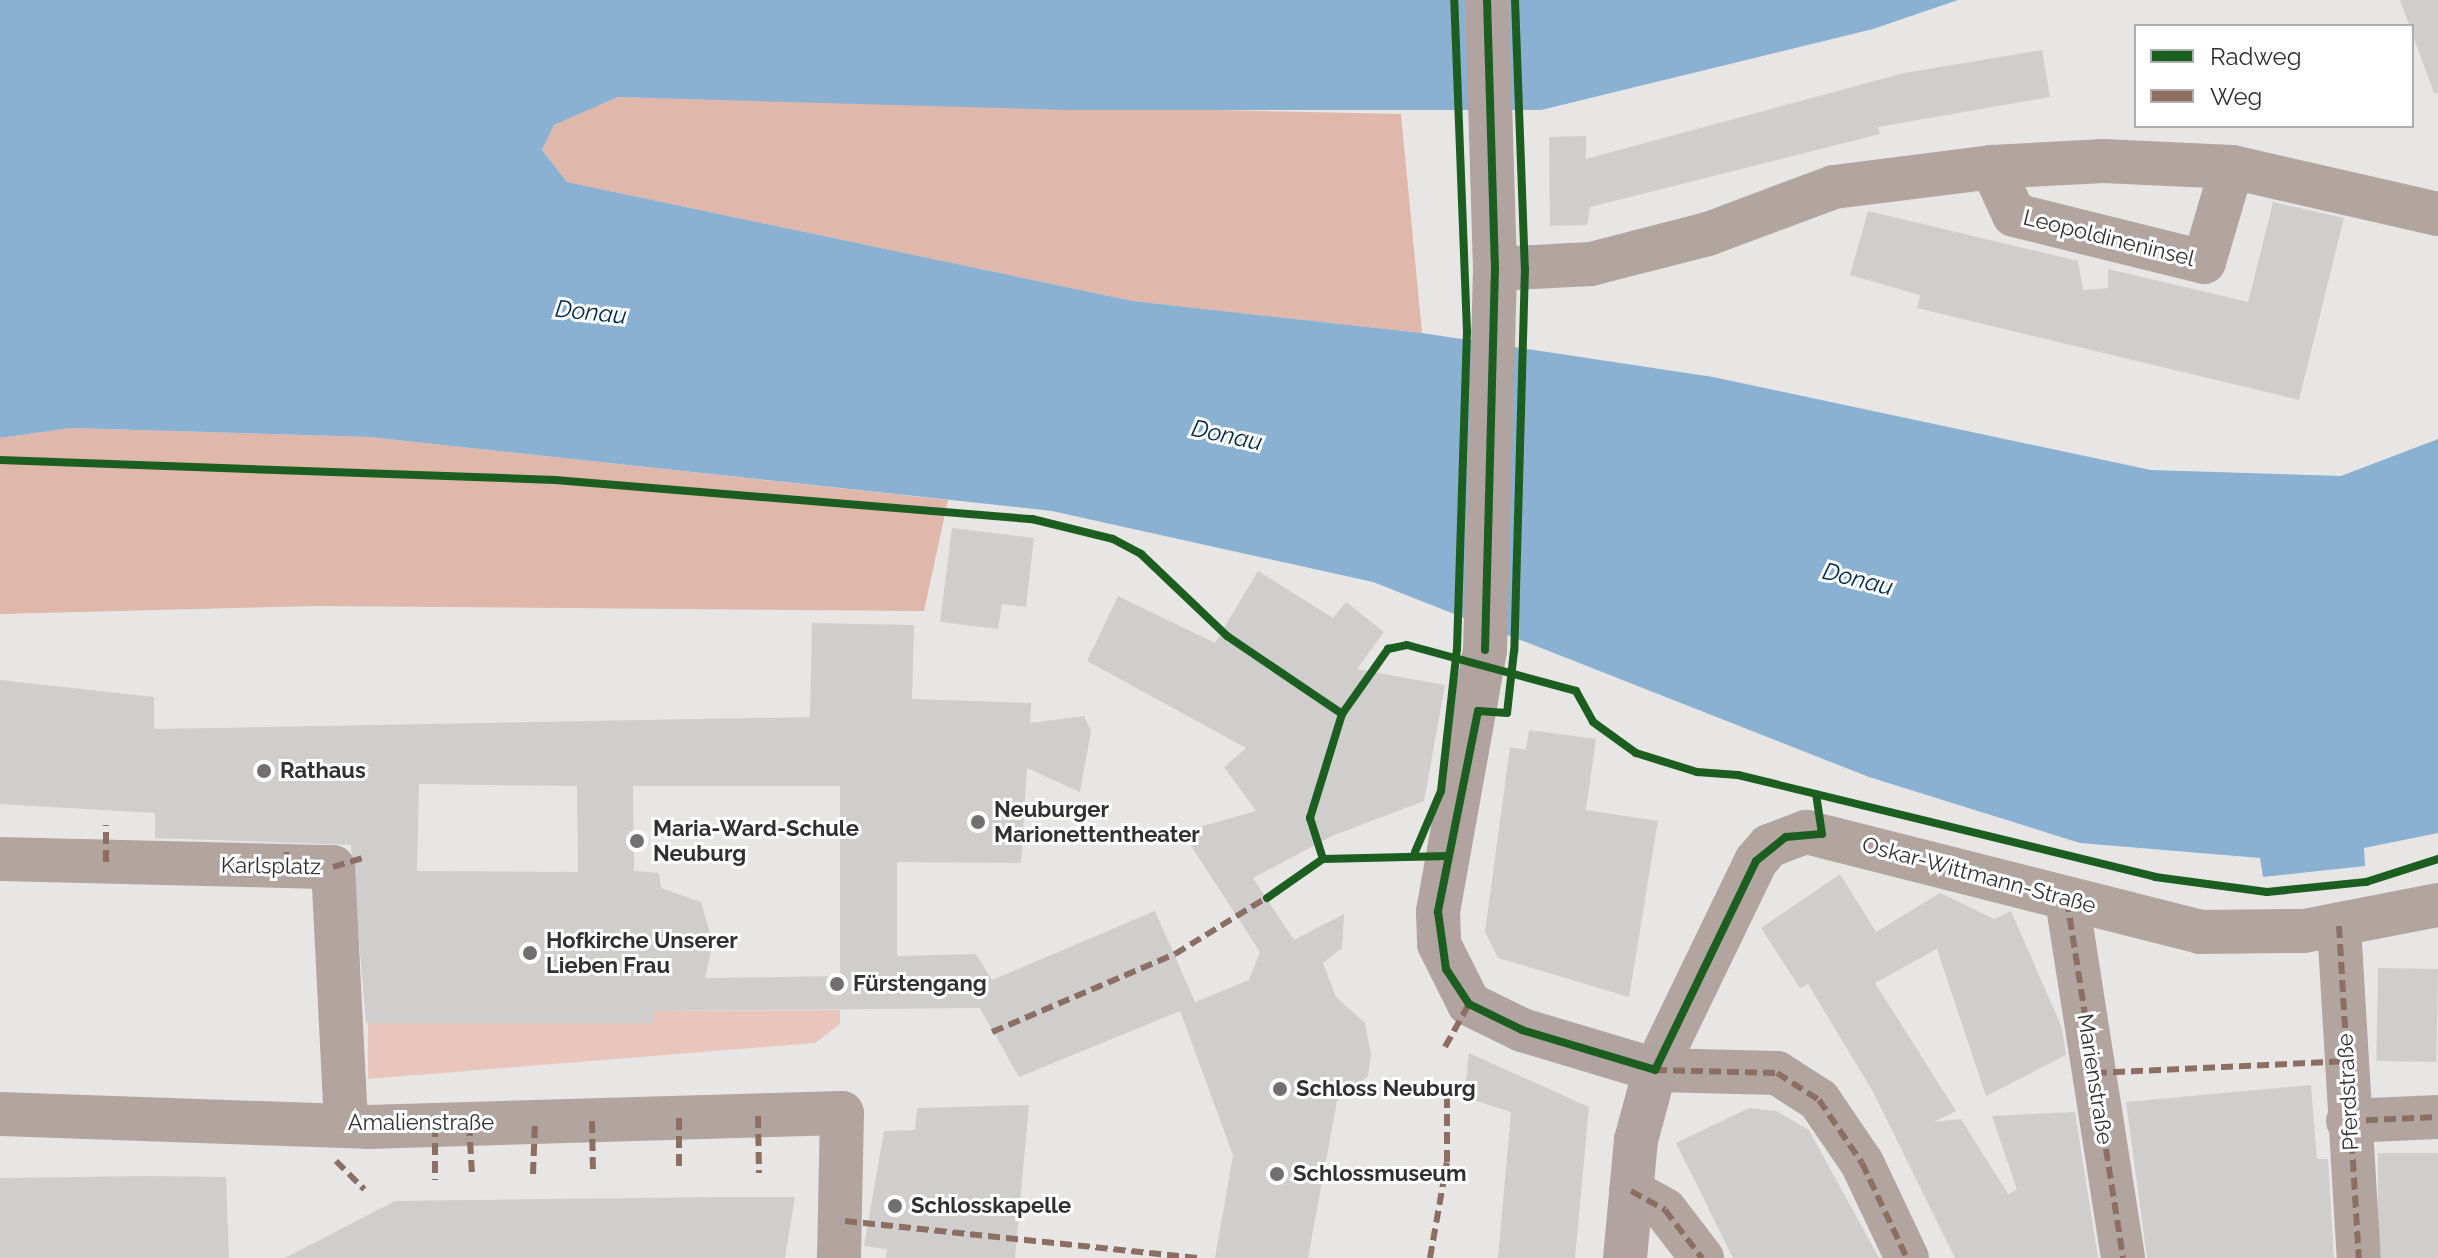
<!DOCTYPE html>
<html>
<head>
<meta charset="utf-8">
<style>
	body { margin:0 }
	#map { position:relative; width:2438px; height:1258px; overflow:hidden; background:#e8e6e5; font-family:Raleway,sans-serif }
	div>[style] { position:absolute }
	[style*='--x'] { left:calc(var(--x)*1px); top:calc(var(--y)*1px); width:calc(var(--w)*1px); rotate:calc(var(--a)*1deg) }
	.green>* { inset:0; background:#e9c6bb }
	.forest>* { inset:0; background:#dfb7ab }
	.water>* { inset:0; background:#8ab1d2 }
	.building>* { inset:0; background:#cfcecd; transform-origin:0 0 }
	.minor>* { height:44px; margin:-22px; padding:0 22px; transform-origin:22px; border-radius:22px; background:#b2a5a0 }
	.tertiary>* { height:44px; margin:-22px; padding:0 22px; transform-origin:22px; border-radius:22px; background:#b2a5a0 }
	.secondary>* { height:44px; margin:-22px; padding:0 22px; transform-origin:22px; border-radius:22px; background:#b1a39f }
	.quiet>* { height:6px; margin-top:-3px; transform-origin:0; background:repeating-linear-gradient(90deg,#8d6e63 0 12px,transparent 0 18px) }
	.cycleway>* { height:8px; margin:-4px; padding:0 4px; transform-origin:4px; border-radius:4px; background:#1b5e20 }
	.dots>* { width:22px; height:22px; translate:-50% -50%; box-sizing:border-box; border:4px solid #fff; border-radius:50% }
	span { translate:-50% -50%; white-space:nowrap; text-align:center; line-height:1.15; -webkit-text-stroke:6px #fff; paint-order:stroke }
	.street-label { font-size:22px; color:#312f2f }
	.poi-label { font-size:22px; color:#312f2f; font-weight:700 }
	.left { translate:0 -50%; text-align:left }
	.water-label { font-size:24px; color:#002c4c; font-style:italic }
	.legend { position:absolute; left:2134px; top:24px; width:280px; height:104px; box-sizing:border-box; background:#fff; border:2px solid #adacac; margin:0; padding:10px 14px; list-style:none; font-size:24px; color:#312f2f }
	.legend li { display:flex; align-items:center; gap:16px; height:40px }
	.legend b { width:40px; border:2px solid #adacac }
</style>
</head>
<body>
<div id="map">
	<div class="green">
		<div style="clip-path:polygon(840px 1010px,840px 1024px,815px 1043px,368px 1079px,368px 1023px,652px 1023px,653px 1011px)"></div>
	</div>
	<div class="forest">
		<div style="clip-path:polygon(618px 97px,1401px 114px,1422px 333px,1133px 301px,567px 182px,542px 150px,554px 125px)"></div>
		<div style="clip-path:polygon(71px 428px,369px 437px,948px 500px,924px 611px,318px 606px,0 614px,0 438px)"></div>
	</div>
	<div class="water">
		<div style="clip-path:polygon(0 0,1958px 0,1873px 29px,1541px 110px,1071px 110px,618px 97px,554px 125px,542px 150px,567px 182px,1133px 301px,1422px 333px,1713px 377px,2151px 470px,2341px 476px,2438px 439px,2438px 833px,2364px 848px,2365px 866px,2263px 877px,2260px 858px,2080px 843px,1869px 777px,1373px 582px,1052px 511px,369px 437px,71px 428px,0 438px)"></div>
	</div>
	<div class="building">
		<div style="clip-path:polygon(2400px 0,2438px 0,2438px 93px,2434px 93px)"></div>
		<div style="clip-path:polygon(2042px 50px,2050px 97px,1878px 127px,1880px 134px,1590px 207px,1587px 225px,1550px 226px,1549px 137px,1586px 136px,1586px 159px,1904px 73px)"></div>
		<div style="clip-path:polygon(2273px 202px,2344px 218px,2299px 400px,1917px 308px,1920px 295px,1850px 275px,1868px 211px,2078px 261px,2083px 290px,2108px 288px,2108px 269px,2248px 302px)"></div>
		<div style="clip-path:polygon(952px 528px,1034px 538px,1026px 607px,1002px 604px,998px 629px,940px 622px)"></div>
		<div style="clip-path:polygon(evenodd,1258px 571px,1333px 618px,1346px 602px,1384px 632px,1357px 669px,1445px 685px,1424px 801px,1332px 836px,1253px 878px,1294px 940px,1344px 914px,1342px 948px,1323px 963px,1336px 997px,1365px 1023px,1371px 1054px,1368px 1076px,1337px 1101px,1308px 1258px,1215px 1258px,1233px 1155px,1180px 1011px,1019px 1077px,980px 1008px,653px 1011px,653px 1023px,366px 1023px,351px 845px,155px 838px,155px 813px,0 804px,0 680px,154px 697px,154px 729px,810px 717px,812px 623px,914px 625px,912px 699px,1031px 703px,1030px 723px,1084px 716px,1091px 731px,1080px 792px,1027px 768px,1021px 863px,897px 862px,897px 956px,976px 954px,992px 980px,1155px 911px,1195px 1002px,1249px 980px,1260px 952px,1182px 832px,1256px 811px,1224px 767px,1246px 748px,1087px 661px,1118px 596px,1215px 643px,1258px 571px,419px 784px,577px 786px,578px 872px,417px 871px,419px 784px,1258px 571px,633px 786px,840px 786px,840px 976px,705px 978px,713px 943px,701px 902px,661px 888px,659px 873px,634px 871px,633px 786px)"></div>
		<div style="clip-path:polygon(1529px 730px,1596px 739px,1586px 810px,1658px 821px,1629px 997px,1498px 958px,1485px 932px,1510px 747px,1526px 750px)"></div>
		<div style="clip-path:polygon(1840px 874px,1876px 932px,1940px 893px,1994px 919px,2011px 911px,2062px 1028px,2066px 1055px,1986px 1096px,1937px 949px,1875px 983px,1956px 1111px,1934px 1122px,1961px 1119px,2008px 1194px,2017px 1190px,1992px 1116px,2075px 1112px,2098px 1258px,1955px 1258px,1872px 1090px,1808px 984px,1800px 988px,1761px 928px)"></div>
		<div style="left:2378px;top:968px;width:60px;height:93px;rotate:1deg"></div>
		<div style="clip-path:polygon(1469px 1053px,1589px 1107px,1575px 1258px,1498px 1258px,1511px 1112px,1464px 1097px)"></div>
		<div style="clip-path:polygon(2311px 1085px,2317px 1159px,2328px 1159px,2334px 1258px,2147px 1258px,2126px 1102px)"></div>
		<div style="clip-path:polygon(1029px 1105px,1015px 1258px,886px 1258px,887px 1249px,864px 1246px,884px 1131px,915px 1130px,917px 1108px)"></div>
		<div style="clip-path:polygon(1749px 1108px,1776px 1111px,1809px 1130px,1879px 1258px,1733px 1258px,1676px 1143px)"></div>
		<div style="left:2438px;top:1153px;width:105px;height:60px;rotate:90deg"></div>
		<div style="clip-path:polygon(149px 1176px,226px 1177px,229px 1258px,0 1258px,0 1178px)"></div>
		<div style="clip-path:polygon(720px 1197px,795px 1197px,785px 1258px,285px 1258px,395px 1201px)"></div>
	</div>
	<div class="minor">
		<div style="--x:2232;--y:167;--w:211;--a:12.9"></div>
		<div style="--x:1495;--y:269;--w:96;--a:-3"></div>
		<div style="--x:1591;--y:264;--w:121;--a:-14.4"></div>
		<div style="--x:1708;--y:234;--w:134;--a:-20.5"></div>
		<div style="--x:1834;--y:187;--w:159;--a:-7.2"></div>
		<div style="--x:1992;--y:167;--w:112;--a:-3.1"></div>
		<div style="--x:2104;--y:161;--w:128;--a:2.7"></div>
		<div style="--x:2232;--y:167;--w:99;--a:106.4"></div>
		<div style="--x:2204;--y:262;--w:196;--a:-166.1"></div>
		<div style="--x:2014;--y:215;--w:53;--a:-114.6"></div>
		<div style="--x:0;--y:859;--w:333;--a:1.4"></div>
		<div style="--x:333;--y:867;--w:256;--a:87.1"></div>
		<div style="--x:2067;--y:900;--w:362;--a:81.1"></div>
		<div style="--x:2339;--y:926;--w:333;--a:86.6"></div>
		<div style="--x:1655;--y:1070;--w:122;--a:1.4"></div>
		<div style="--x:1777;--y:1073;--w:50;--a:32.7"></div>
		<div style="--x:1819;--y:1100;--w:76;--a:55.7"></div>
		<div style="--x:1862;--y:1163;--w:105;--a:64.7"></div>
		<div style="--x:0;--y:1114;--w:367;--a:2"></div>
		<div style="--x:367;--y:1127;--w:475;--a:-1.7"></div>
		<div style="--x:842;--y:1113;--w:145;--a:91.2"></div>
		<div style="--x:2348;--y:1121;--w:90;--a:-2.5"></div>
		<div style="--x:1631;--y:1191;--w:39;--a:29"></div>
		<div style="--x:1665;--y:1210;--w:61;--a:52.4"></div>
	</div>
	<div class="tertiary">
		<div style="--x:1655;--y:1070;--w:232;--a:-64.2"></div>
		<div style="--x:1756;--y:861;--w:20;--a:-49"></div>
		<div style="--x:1769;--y:846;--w:40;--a:-21"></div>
		<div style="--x:1806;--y:832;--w:406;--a:14.2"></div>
		<div style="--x:2200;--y:932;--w:104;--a:-0.6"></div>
		<div style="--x:2304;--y:931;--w:136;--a:-11"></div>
	</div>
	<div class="secondary">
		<div style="--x:1487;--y:0;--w:269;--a:88.3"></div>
		<div style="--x:1495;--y:269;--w:381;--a:91.5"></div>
		<div style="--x:1485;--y:650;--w:266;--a:100.2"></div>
		<div style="--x:1438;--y:912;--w:32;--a:88"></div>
		<div style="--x:1439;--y:944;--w:67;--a:63.4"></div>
		<div style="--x:1469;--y:1004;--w:59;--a:26.1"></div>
		<div style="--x:1522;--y:1030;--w:139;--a:16.7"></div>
		<div style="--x:1655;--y:1070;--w:73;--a:105.2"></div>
		<div style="--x:1636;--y:1140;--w:119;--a:95.3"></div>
	</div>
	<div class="quiet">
		<div style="--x:286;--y:852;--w:14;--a:82"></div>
		<div style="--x:106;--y:862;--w:37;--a:-90"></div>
		<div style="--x:333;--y:867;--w:34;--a:-17"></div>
		<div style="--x:2067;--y:900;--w:362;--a:81.1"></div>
		<div style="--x:2339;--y:926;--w:333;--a:86.6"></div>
		<div style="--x:992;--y:1032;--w:199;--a:-23.1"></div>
		<div style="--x:1175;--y:954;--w:113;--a:-31.6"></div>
		<div style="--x:1445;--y:1047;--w:49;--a:-60.8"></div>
		<div style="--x:1655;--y:1070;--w:122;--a:1.4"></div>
		<div style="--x:1777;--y:1073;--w:50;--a:32.7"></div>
		<div style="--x:1819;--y:1100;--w:76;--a:55.7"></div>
		<div style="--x:1862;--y:1163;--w:105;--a:64.7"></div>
		<div style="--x:2095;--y:1073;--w:250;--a:-2.7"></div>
		<div style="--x:758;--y:1116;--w:57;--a:89"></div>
		<div style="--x:679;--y:1118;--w:52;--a:90"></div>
		<div style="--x:592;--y:1121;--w:50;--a:88.9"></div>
		<div style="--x:2348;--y:1121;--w:90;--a:-2.5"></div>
		<div style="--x:469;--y:1124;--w:50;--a:86.6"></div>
		<div style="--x:435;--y:1125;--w:55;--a:90"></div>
		<div style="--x:336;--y:1161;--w:40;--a:45"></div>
		<div style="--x:533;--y:1174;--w:52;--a:-87.8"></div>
		<div style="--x:1631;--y:1191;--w:39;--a:29"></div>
		<div style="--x:1665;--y:1210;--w:61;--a:52.4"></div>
		<div style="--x:845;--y:1221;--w:357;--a:6"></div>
		<div style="--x:1430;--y:1258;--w:97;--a:-80"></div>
		<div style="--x:1447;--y:1162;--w:81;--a:-90"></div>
	</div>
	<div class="cycleway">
		<div style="--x:1515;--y:0;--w:268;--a:87.9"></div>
		<div style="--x:1525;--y:268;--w:383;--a:91.6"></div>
		<div style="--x:1514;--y:651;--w:62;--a:96.4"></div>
		<div style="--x:1507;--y:713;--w:29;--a:-176"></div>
		<div style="--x:1478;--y:711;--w:205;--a:101.3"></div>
		<div style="--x:1438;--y:912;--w:58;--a:82"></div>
		<div style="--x:1446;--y:969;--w:42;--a:56.7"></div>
		<div style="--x:1469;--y:1004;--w:59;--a:26.1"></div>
		<div style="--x:1522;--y:1030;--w:139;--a:16.7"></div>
		<div style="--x:1655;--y:1070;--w:232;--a:-64.2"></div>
		<div style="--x:1756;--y:861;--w:38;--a:-39"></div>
		<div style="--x:1786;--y:837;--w:36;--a:-5"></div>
		<div style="--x:1822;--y:834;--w:40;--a:-98.5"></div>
		<div style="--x:0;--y:460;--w:555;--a:2.06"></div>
		<div style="--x:555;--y:480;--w:479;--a:4.7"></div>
		<div style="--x:1032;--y:519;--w:83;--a:13.9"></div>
		<div style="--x:1113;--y:539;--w:32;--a:28"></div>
		<div style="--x:1141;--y:554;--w:119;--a:43.6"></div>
		<div style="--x:1227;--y:636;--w:139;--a:34.1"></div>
		<div style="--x:1485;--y:650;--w:381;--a:-88.5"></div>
		<div style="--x:1495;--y:269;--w:269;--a:-91.7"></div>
		<div style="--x:1415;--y:852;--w:66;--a:-66.9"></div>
		<div style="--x:1441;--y:791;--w:143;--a:-83.6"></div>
		<div style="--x:1457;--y:649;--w:317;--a:-88.2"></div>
		<div style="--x:1467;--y:332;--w:332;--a:-92.2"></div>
		<div style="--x:1323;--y:859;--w:43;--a:-107.6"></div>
		<div style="--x:1310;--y:818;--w:109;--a:-72.9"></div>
		<div style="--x:1342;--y:714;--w:80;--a:-54.7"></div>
		<div style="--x:1388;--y:649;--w:19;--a:-12"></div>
		<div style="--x:1407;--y:645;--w:175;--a:15.2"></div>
		<div style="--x:1576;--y:691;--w:35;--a:61"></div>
		<div style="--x:1593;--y:722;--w:53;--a:35.8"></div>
		<div style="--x:1636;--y:753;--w:64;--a:17.3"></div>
		<div style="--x:1697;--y:772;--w:41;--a:4.2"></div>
		<div style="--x:1738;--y:775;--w:429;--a:13.7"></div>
		<div style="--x:2155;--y:877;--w:113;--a:7.6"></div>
		<div style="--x:2267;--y:892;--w:100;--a:-5.8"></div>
		<div style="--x:2366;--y:882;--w:76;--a:-17.7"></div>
		<div style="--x:1267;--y:898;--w:68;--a:-34.9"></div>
		<div style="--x:1323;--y:859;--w:125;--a:-1.4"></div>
	</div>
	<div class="dots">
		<div style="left:264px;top:771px;background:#716f6f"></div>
		<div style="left:978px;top:822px;background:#716f6f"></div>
		<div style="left:637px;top:841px;background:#716f6f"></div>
		<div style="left:530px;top:953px;background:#716f6f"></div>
		<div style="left:837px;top:984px;background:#716f6f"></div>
		<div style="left:1280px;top:1089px;background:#716f6f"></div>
		<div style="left:1277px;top:1174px;background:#716f6f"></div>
		<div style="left:895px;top:1206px;background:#716f6f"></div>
	</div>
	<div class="street-label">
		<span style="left:2109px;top:238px;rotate:14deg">Leopoldineninsel</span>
		<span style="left:271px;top:866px;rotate:1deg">Karlsplatz</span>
		<span style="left:1979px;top:875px;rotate:15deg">Oskar-Wittmann-Straße</span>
		<span style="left:2095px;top:1079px;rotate:81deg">Marienstraße</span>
		<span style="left:2348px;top:1092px;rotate:-93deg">Pferdstraße</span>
		<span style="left:421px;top:1123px">Amalienstraße</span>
	</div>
	<div class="poi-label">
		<span class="left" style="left:280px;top:771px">Rathaus</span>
		<span class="left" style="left:994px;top:822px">Neuburger<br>Marionettentheater</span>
		<span class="left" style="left:653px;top:841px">Maria-Ward-Schule<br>Neuburg</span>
		<span class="left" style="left:546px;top:953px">Hofkirche Unserer<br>Lieben Frau</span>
		<span class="left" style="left:853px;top:984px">Fürstengang</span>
		<span class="left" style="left:1296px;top:1089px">Schloss Neuburg</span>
		<span class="left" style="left:1293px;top:1174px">Schlossmuseum</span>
		<span class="left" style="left:911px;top:1206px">Schlosskapelle</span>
	</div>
	<div class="water-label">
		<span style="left:591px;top:312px;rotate:6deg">Donau</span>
		<span style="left:1227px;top:435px;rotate:12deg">Donau</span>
		<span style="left:1858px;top:579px;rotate:14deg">Donau</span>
	</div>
	<ul class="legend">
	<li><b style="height:10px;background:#1b5e20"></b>Radweg</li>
	<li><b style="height:10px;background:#8d6e63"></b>Weg</li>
	</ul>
</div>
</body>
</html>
